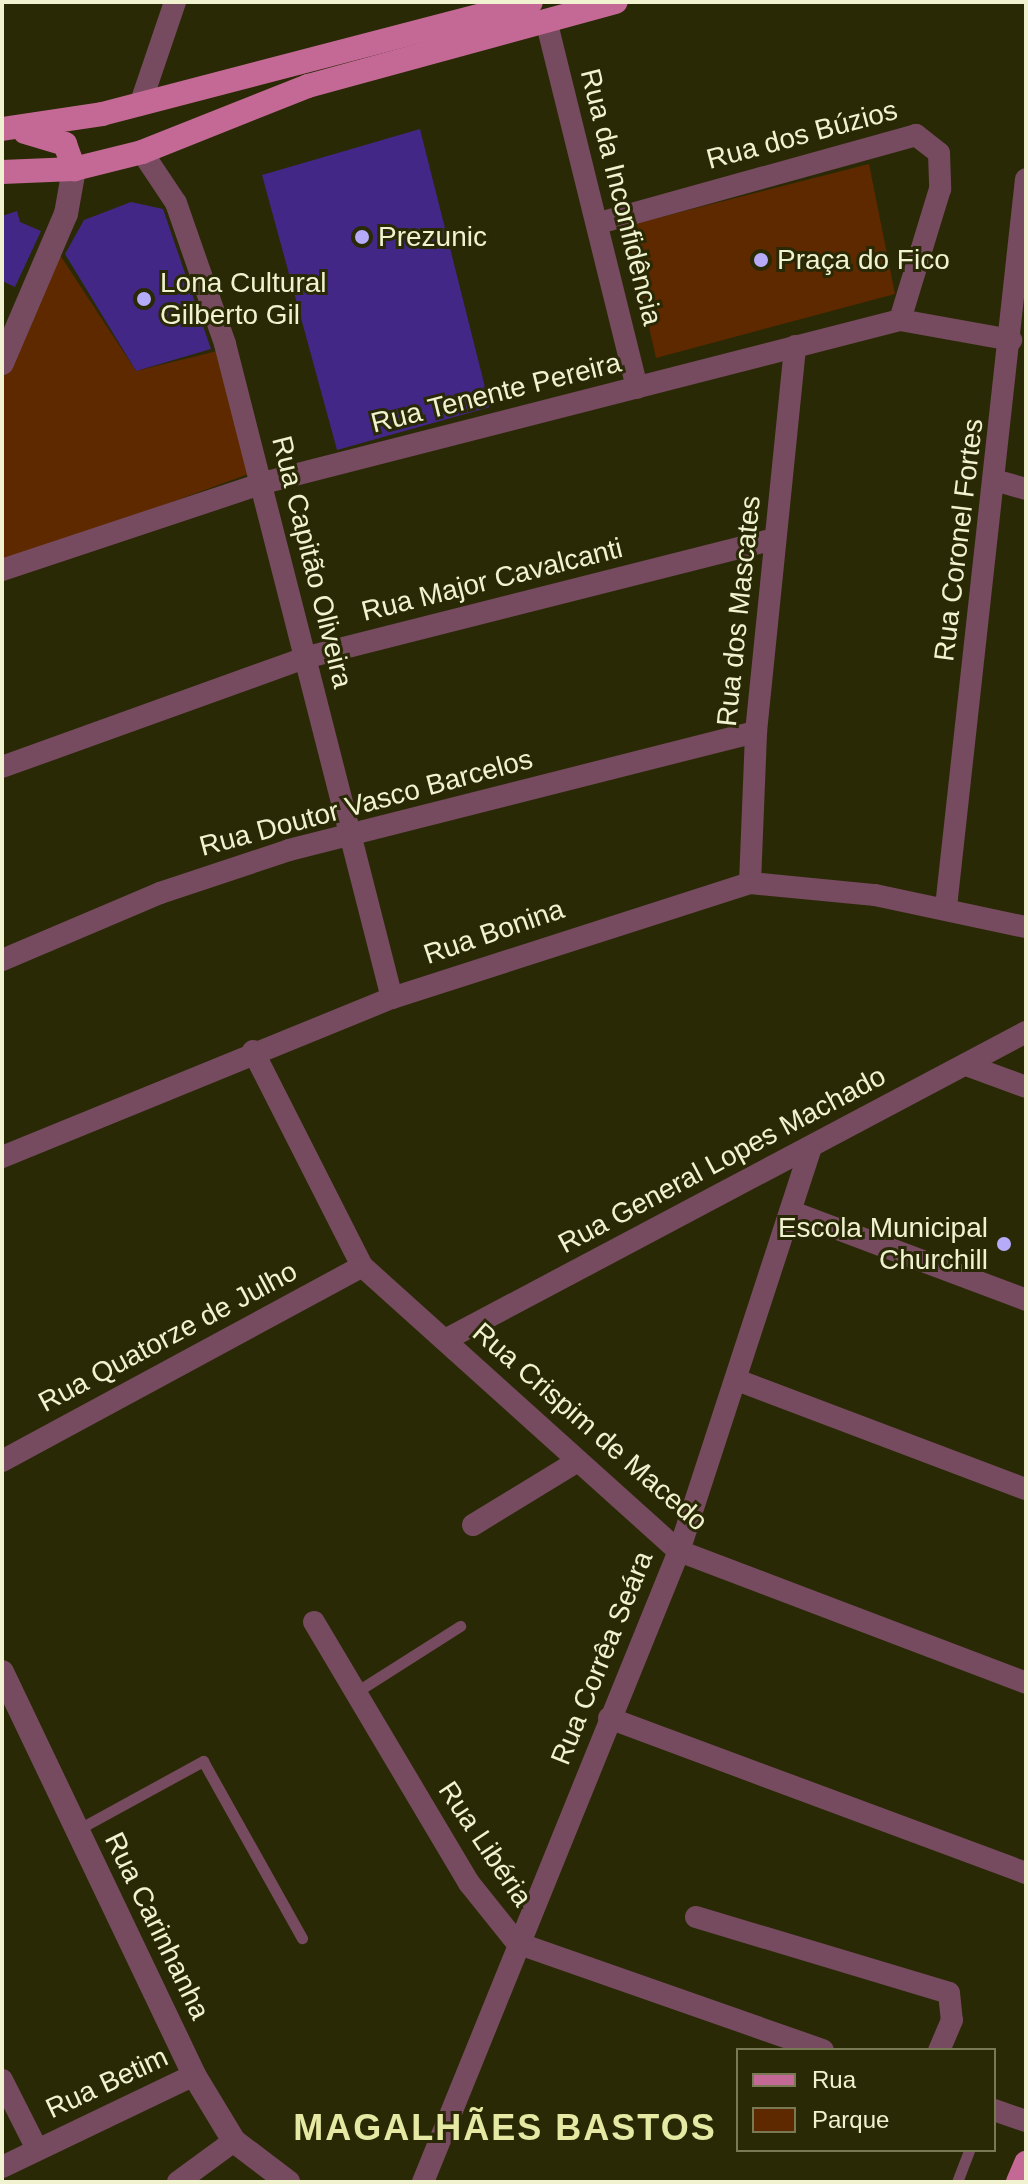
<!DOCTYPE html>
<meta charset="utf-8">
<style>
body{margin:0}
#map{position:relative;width:1028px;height:2184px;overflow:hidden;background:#292905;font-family:Helvetica,sans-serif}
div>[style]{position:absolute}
.green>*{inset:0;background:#5f2900}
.building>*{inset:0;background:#432787}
.service>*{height:11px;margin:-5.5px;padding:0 5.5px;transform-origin:5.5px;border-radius:5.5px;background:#764a5f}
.minor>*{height:22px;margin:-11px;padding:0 11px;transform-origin:11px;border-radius:11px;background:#764a5f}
.tertiary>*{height:24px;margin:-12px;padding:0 12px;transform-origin:12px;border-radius:12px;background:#764a5f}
.primary>*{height:24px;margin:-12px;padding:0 12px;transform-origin:12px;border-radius:12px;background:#c46996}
.dots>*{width:22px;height:22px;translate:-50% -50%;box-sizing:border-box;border:4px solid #292905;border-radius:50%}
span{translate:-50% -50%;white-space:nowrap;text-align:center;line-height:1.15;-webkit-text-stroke:6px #292905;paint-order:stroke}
.street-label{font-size:28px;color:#f0f2d0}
.poi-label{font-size:28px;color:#f0f2d0}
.left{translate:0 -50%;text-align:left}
.right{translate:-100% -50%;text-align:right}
.district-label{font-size:36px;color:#e6e9a3;font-weight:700;letter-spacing:2px}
.frame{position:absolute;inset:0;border:4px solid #f0f2d0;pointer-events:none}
.legend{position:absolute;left:736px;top:2048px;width:260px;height:104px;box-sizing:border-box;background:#292905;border:2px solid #797956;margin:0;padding:10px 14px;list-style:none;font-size:24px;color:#f0f2d0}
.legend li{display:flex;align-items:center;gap:16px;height:40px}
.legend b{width:40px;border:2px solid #797956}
</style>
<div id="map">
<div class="green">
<i style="clip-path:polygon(869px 164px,895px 294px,656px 358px,626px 226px)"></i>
<i style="clip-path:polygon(58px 252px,136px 371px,217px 351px,254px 472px,2px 564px,2px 381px)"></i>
</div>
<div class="building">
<i style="clip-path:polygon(420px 129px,490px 407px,337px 450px,262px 175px)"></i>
<i style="clip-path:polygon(131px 202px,163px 209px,211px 349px,136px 371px,65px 254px,84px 220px)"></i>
<i style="clip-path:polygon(17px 211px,20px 222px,41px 231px,15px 287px,2px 281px,2px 216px)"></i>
</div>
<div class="service">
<i style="left:353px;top:1694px;width:127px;rotate:-32.4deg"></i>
<i style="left:77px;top:1830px;width:144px;rotate:-28.7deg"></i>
<i style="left:203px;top:1761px;width:203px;rotate:60.8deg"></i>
<i style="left:957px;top:2182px;width:34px;rotate:-69deg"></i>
</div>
<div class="minor">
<i style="left:546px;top:20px;width:379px;rotate:76.1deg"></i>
<i style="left:140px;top:105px;width:109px;rotate:-71.2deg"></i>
<i style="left:142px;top:152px;width:61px;rotate:56.3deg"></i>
<i style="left:176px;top:203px;width:149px;rotate:70.8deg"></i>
<i style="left:225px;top:344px;width:675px;rotate:75.68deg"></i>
<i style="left:599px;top:223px;width:329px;rotate:-15.5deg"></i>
<i style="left:916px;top:135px;width:29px;rotate:38deg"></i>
<i style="left:939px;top:153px;width:36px;rotate:88deg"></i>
<i style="left:940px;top:189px;width:137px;rotate:107deg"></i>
<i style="left:998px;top:481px;width:29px;rotate:16deg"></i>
<i style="left:2px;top:570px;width:275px;rotate:-18.4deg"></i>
<i style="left:263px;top:483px;width:658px;rotate:-14.35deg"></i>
<i style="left:900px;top:320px;width:113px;rotate:10.2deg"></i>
<i style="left:2px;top:767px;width:321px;rotate:-19.8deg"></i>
<i style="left:304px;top:658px;width:485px;rotate:-14.2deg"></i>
<i style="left:750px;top:883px;width:151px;rotate:-87.7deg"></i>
<i style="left:756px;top:732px;width:388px;rotate:-84.2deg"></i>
<i style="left:946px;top:907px;width:732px;rotate:-83.73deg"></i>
<i style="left:2px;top:960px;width:172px;rotate:-23deg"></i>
<i style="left:160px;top:893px;width:136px;rotate:-18.4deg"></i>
<i style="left:289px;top:850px;width:482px;rotate:-14.2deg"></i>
<i style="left:253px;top:1051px;width:241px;rotate:63.1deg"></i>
<i style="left:362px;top:1266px;width:426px;rotate:42deg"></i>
<i style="left:679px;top:1551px;width:371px;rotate:20.8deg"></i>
<i style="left:966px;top:1065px;width:64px;rotate:20.1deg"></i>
<i style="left:2px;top:1157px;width:421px;rotate:-22.2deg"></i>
<i style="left:392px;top:998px;width:376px;rotate:-17.8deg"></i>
<i style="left:750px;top:883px;width:126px;rotate:5.5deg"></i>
<i style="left:875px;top:895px;width:154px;rotate:12deg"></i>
<i style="left:795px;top:1213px;width:247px;rotate:20.6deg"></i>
<i style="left:445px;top:1340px;width:658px;rotate:-27.93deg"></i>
<i style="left:737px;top:1380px;width:309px;rotate:20.7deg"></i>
<i style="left:2px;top:1461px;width:409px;rotate:-28.4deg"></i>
<i style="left:473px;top:1525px;width:123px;rotate:-31.4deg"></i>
<i style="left:314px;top:1622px;width:304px;rotate:59.3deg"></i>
<i style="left:469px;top:1883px;width:77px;rotate:51.3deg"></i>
<i style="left:517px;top:1943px;width:324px;rotate:19.3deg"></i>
<i style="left:609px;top:1718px;width:445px;rotate:20.4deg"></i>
<i style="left:696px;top:1917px;width:264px;rotate:16.7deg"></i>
<i style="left:949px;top:1993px;width:27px;rotate:84deg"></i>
<i style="left:952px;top:2020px;width:33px;rotate:113deg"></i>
<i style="left:2px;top:2080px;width:77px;rotate:63.1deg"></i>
<i style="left:994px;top:2110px;width:34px;rotate:19deg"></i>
<i style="left:2px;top:2167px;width:213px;rotate:-25.6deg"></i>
<i style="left:178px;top:2182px;width:69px;rotate:-36.2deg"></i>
<i style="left:423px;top:2182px;width:681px;rotate:-67.92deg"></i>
<i style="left:679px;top:1551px;width:424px;rotate:-71.9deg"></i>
</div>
<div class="tertiary">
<i style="left:2px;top:363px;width:162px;rotate:-66.8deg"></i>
<i style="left:66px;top:214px;width:46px;rotate:-79.9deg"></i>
<i style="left:2px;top:1672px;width:446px;rotate:64.5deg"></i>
<i style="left:194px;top:2075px;width:77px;rotate:58.8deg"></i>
<i style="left:234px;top:2141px;width:68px;rotate:37.2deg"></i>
</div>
<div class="primary">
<i style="left:2px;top:129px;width:101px;rotate:-8.5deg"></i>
<i style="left:102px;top:114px;width:443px;rotate:-14.6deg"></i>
<i style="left:25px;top:132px;width:42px;rotate:16.7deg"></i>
<i style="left:65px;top:144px;width:27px;rotate:70deg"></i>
<i style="left:2px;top:172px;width:72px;rotate:-2.4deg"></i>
<i style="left:74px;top:169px;width:70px;rotate:-14deg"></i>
<i style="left:142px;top:152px;width:179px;rotate:-21.7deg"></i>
<i style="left:308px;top:86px;width:319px;rotate:-15.3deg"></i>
<i style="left:1018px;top:2182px;width:21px;rotate:-67deg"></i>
</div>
<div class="dots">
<i style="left:362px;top:237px;background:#b6abf8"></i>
<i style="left:761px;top:260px;background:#b6abf8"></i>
<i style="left:144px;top:299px;background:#b6abf8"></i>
<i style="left:1004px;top:1244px;background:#b6abf8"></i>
</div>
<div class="street-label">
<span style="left:802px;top:135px;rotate:-15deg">Rua dos Búzios</span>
<span style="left:621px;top:197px;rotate:76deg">Rua da Inconfidência</span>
<span style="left:496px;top:393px;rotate:-14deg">Rua Tenente Pereira</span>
<span style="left:959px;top:540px;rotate:-83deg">Rua Coronel Fortes</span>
<span style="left:312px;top:562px;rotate:76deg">Rua Capitão Oliveira</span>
<span style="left:492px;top:580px;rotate:-14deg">Rua Major Cavalcanti</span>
<span style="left:739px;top:611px;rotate:-84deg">Rua dos Mascates</span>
<span style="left:366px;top:803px;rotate:-15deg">Rua Doutor Vasco Barcelos</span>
<span style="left:494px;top:932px;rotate:-19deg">Rua Bonina</span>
<span style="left:722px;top:1160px;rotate:-28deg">Rua General Lopes Machado</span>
<span style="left:168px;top:1337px;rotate:-28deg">Rua Quatorze de Julho</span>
<span style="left:590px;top:1427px;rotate:41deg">Rua Crispim de Macedo</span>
<span style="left:602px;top:1658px;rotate:-68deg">Rua Corrêa Seára</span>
<span style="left:485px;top:1844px;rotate:56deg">Rua Libéria</span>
<span style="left:157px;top:1926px;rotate:64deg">Rua Carinhanha</span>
<span style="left:107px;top:2083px;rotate:-25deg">Rua Betim</span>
</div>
<div class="poi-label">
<span class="left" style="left:378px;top:237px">Prezunic</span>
<span class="left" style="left:777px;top:260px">Praça do Fico</span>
<span class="left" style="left:160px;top:299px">Lona Cultural<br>Gilberto Gil</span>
<span class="right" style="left:988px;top:1244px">Escola Municipal<br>Churchill</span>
</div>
<div class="district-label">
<span style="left:505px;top:2128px">MAGALHÃES BASTOS</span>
</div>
<div class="frame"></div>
<ul class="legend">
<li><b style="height:10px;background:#c46996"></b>Rua</li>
<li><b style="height:22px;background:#5f2900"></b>Parque</li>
</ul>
</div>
